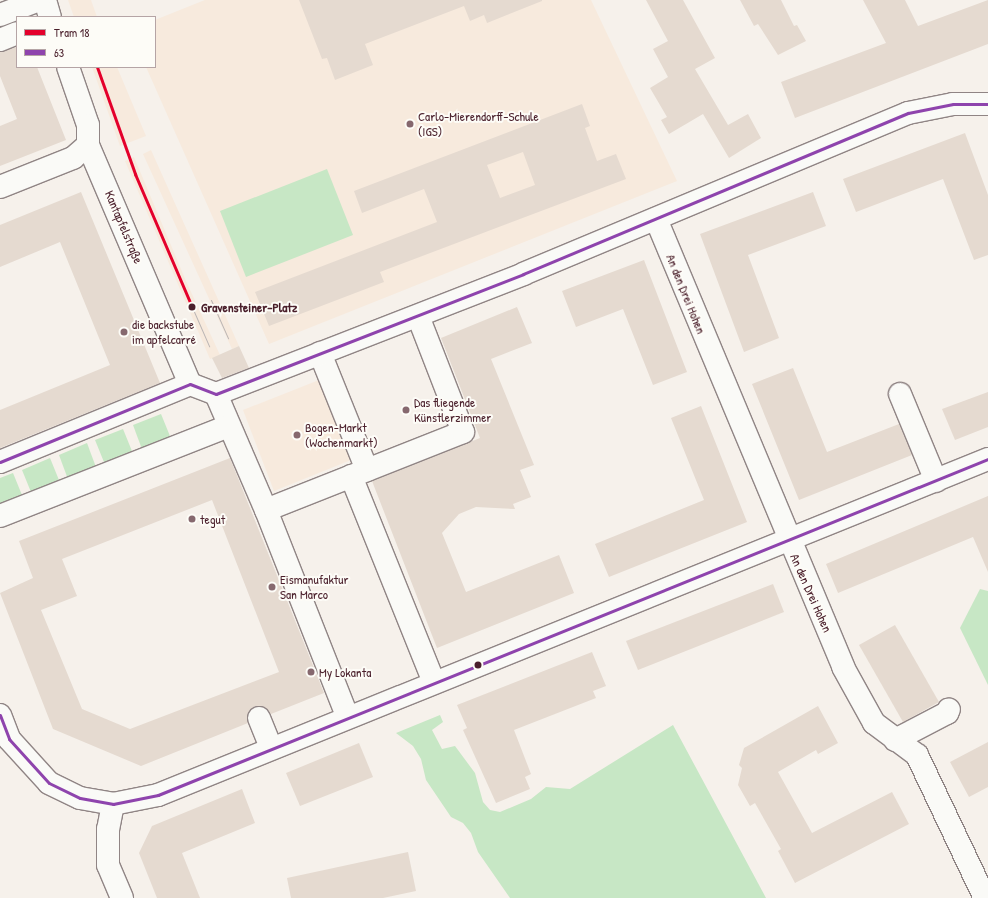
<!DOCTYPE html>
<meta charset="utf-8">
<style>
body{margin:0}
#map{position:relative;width:988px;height:898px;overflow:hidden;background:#f6f1eb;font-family:"Patrick Hand",sans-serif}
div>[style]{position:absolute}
.built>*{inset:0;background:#f7eadd}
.green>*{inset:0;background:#c7e7c5}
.building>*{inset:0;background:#e5dad0}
.roads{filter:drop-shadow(1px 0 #908585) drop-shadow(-1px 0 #908585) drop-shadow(0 1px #908585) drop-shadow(0 -1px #908585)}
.minor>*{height:22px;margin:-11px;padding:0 11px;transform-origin:11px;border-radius:11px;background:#fafaf7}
.tram>*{height:1px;margin:-0.5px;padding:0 0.5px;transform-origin:0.5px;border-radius:0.5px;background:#bab5b4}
.bus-1>*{height:3px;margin:-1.5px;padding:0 1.5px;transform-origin:1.5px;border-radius:1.5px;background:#8e44ad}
.tram-1>*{height:3px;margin:-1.5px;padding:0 1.5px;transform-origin:1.5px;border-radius:1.5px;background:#e4002b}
.dots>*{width:11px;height:11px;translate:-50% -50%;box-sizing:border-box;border:2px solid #fdfcf7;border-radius:50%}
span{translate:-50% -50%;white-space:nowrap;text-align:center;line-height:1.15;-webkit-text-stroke:4px #fdfcf7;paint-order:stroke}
.poi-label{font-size:13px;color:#4a1f2b}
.left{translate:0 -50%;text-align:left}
.street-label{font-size:13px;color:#4a1f2b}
.stop-label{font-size:13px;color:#4a1f2b;font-weight:700}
.legend{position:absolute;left:16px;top:16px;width:140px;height:52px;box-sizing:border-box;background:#fdfcf7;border:1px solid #b5a4a5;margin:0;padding:5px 7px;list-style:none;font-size:12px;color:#4a1f2b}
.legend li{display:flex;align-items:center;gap:8px;height:20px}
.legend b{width:20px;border:1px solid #b5a4a5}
</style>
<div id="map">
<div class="built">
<i style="clip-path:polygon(68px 0,91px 0,97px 17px,74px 17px)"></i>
<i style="clip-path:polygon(205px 0,591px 0,677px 181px,269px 344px,146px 67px,155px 67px,155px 20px)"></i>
<i style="clip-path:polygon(92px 67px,117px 67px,146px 136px,120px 146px)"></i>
<i style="clip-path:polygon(151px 150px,239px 346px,232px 349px,143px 154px)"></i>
<i style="clip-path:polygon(134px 157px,186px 281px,220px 355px,210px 359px,125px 161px)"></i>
<i style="clip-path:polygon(319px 380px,351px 460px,274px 491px,243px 410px)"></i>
</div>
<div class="green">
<i style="clip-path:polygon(327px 169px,353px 235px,246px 277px,220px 211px)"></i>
<i style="clip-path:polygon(161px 414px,172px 441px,143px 452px,133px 425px)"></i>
<i style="clip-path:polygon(123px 429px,134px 456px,106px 467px,95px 440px)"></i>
<i style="clip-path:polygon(87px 443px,97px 470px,69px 482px,59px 455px)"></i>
<i style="clip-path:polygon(50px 458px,61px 485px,33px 497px,22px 470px)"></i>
<i style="clip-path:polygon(13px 473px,24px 500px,0 510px,0 478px)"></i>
<i style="clip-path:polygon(980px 589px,988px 591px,988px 685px,960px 628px)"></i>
<i style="clip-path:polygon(440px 715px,443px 722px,432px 730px,442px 749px,455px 746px,475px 773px,483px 802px,490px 810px,500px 812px,531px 799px,546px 787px,570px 789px,673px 725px,766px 898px,510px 898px,478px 852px,471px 833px,463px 823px,451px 817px,426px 780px,421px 759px,413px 746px,396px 733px)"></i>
</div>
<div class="building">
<i style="clip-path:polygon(299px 0,542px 0,542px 1px,487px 23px,484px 15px,470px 21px,464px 6px,365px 44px,373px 65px,335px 80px,327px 58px,322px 59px)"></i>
<i style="clip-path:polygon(646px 0,683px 0,715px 58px,695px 69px,728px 125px,748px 114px,761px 138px,729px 158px,703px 114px,669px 134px,661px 120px,667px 117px,650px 88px,668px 77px,653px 49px,668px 41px)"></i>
<i style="clip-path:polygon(740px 0,781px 0,794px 26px,797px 25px,806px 41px,778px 55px,758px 24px,754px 26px)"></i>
<i style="clip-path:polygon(863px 0,905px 0,918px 26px,988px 0,988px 44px,795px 118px,781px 82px,886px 43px)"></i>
<i style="clip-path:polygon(17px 47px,17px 67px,37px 67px,66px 140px,0 166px,0 126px,17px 119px,0 76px,0 52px)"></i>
<i style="clip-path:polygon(evenodd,582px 104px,590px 126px,585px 128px,597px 161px,616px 154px,626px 179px,380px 272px,384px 282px,269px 326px,255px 292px,437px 222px,424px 189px,362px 213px,354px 191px,582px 104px,523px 152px,535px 185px,500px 198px,487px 165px,523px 152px)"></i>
<i style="clip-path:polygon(965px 133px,988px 195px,988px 255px,974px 260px,943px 179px,856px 212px,843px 179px)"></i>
<i style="clip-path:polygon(81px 192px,160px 383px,0 448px,0 410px,110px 365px,60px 242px,0 267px,0 225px)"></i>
<i style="clip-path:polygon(813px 192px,826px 226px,748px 255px,779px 338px,744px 352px,700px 234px)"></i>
<i style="clip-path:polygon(644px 260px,687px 372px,653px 385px,623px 309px,576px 327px,562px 291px)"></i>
<i style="clip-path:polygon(517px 307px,532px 343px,491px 359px,534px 465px,520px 470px,531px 497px,513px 504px,515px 509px,476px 507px,459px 514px,442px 533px,466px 592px,559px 555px,574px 593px,437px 648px,372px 481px,480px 438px,441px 338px)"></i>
<i style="clip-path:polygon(239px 346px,249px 368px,222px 378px,212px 358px)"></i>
<i style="clip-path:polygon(793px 368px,827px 452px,899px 424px,912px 455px,799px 500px,752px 384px)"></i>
<i style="clip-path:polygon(988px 392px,988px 427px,955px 440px,942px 409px)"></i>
<i style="clip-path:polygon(701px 406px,747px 522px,609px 577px,595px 544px,704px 500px,671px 418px)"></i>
<i style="clip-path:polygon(evenodd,230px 458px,324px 693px,271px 714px,266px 708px,255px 706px,249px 711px,248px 723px,141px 766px,53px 729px,0 593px,33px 578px,19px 541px,230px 458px,212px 500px,279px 672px,130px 729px,82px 709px,41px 610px,77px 596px,62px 559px,212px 500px)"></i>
<i style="clip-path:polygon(988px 496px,988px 572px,973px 537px,838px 593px,826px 564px)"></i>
<i style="clip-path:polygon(773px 584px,784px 612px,638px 670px,626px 641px)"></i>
<i style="clip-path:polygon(895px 625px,939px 702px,903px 722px,859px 645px)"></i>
<i style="clip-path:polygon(592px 652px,606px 686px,593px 691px,596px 698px,514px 730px,531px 774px,525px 777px,530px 789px,496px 803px,463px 730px,467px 728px,457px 705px)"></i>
<i style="clip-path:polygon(818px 706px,838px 743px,818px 754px,816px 750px,778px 772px,812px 833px,892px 792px,909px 824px,795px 883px,778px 851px,781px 849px,755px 803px,750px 806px,738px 785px,742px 768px,739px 765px,744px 748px)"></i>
<i style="clip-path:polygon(988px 742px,988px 787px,969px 797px,950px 762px)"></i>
<i style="clip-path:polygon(359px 743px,373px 777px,300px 806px,286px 773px)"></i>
<i style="clip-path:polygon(242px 789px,255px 823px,182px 853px,200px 898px,157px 898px,139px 853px,152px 826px)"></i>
<i style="clip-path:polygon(408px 852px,416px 891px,383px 898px,291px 898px,287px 878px)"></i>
</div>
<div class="roads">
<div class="minor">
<i style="left:45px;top:0;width:18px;rotate:74deg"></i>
<i style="left:0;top:15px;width:42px;rotate:-21deg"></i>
<i style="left:0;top:40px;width:18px;rotate:-22deg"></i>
<i style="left:68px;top:67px;width:61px;rotate:71deg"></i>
<i style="left:88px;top:125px;width:20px;rotate:90deg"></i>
<i style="left:88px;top:145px;width:260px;rotate:66.9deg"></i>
<i style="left:0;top:187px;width:79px;rotate:-21.7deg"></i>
<i style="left:73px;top:158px;width:20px;rotate:-41deg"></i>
<i style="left:656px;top:219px;width:485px;rotate:67.3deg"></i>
<i style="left:843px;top:667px;width:64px;rotate:61deg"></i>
<i style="left:874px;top:723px;width:54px;rotate:36.7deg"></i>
<i style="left:917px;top:755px;width:158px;rotate:64.6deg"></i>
<i style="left:320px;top:353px;width:126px;rotate:68.1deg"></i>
<i style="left:190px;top:384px;width:28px;rotate:21deg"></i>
<i style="left:216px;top:394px;width:330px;rotate:-21.3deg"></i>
<i style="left:523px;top:274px;width:417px;rotate:-22.7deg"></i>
<i style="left:908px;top:113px;width:46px;rotate:-11.3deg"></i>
<i style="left:953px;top:104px;width:35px"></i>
<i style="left:216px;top:394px;width:126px;rotate:66.7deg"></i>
<i style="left:266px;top:510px;width:221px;rotate:68.5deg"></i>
<i style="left:900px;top:394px;width:94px;rotate:67.5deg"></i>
<i style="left:0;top:462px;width:205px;rotate:-22.3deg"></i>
<i style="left:351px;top:476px;width:222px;rotate:68.1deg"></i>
<i style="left:266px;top:510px;width:212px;rotate:-21.6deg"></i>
<i style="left:463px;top:432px;width:124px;rotate:-111.2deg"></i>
<i style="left:0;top:516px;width:245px;rotate:-21.5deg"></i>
<i style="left:0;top:715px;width:26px;rotate:69deg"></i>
<i style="left:9px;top:739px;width:59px;rotate:47.7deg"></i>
<i style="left:49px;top:783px;width:34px;rotate:26deg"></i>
<i style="left:80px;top:798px;width:34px;rotate:10deg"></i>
<i style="left:113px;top:804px;width:46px;rotate:-11.3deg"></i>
<i style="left:158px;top:795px;width:895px;rotate:-22.04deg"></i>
<i style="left:259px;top:718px;width:31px;rotate:68deg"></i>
<i style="left:895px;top:740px;width:59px;rotate:-27.4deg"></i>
<i style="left:947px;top:713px;width:4px;rotate:-63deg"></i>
<i style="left:113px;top:804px;width:25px;rotate:101deg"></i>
<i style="left:108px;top:829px;width:36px;rotate:90deg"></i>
<i style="left:108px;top:865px;width:36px;rotate:67deg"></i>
</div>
</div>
<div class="tram">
<i style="left:211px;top:300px;width:42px;rotate:65.9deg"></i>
<i style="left:192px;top:307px;width:43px;rotate:66.4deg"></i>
</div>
<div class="bus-1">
<i style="left:0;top:462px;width:205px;rotate:-22.3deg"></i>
<i style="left:190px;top:384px;width:28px;rotate:21deg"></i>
<i style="left:216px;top:394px;width:330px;rotate:-21.3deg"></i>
<i style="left:523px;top:274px;width:417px;rotate:-22.7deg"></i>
<i style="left:908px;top:113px;width:46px;rotate:-11.3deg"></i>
<i style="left:953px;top:104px;width:35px"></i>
<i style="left:0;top:715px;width:26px;rotate:69deg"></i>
<i style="left:9px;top:739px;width:59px;rotate:47.7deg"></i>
<i style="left:49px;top:783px;width:34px;rotate:26deg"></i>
<i style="left:80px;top:798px;width:34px;rotate:10deg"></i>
<i style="left:113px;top:804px;width:46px;rotate:-11.3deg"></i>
<i style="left:158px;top:795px;width:895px;rotate:-22.04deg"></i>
</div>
<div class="tram-1">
<i style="left:97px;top:67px;width:114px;rotate:70.4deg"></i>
<i style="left:135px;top:174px;width:145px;rotate:66.8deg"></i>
</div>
<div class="dots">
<i style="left:410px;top:124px;background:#86686e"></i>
<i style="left:192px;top:307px;background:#4a1f2b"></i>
<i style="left:124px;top:332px;background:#86686e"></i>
<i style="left:406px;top:410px;background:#86686e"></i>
<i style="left:297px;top:435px;background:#86686e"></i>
<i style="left:192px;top:519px;background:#86686e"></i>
<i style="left:272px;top:587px;background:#86686e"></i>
<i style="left:478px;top:665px;background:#4a1f2b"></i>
<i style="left:311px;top:672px;background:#86686e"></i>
</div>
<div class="poi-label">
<span class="left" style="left:418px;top:124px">Carlo-Mierendorff-Schule<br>(IGS)</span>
<span class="left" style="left:132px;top:332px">die backstube<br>im apfelcarré</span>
<span class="left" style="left:414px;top:410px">Das fliegende<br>Künstlerzimmer</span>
<span class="left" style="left:305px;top:435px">Bogen-Markt<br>(Wochenmarkt)</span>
<span class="left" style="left:200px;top:519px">tegut</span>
<span class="left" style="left:280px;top:587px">Eismanufaktur<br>San Marco</span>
<span class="left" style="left:319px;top:672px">My Lokanta</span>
</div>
<div class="street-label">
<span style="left:124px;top:227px;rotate:67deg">Kantapfelstraße</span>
<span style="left:686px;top:294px;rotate:68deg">An den Drei Hohen</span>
<span style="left:811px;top:593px;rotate:66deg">An den Drei Hohen</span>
</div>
<div class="stop-label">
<span class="left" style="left:201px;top:307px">Gravensteiner-Platz</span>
</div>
<ul class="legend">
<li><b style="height:5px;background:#e4002b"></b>Tram 18</li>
<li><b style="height:5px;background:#8e44ad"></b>63</li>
</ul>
</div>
